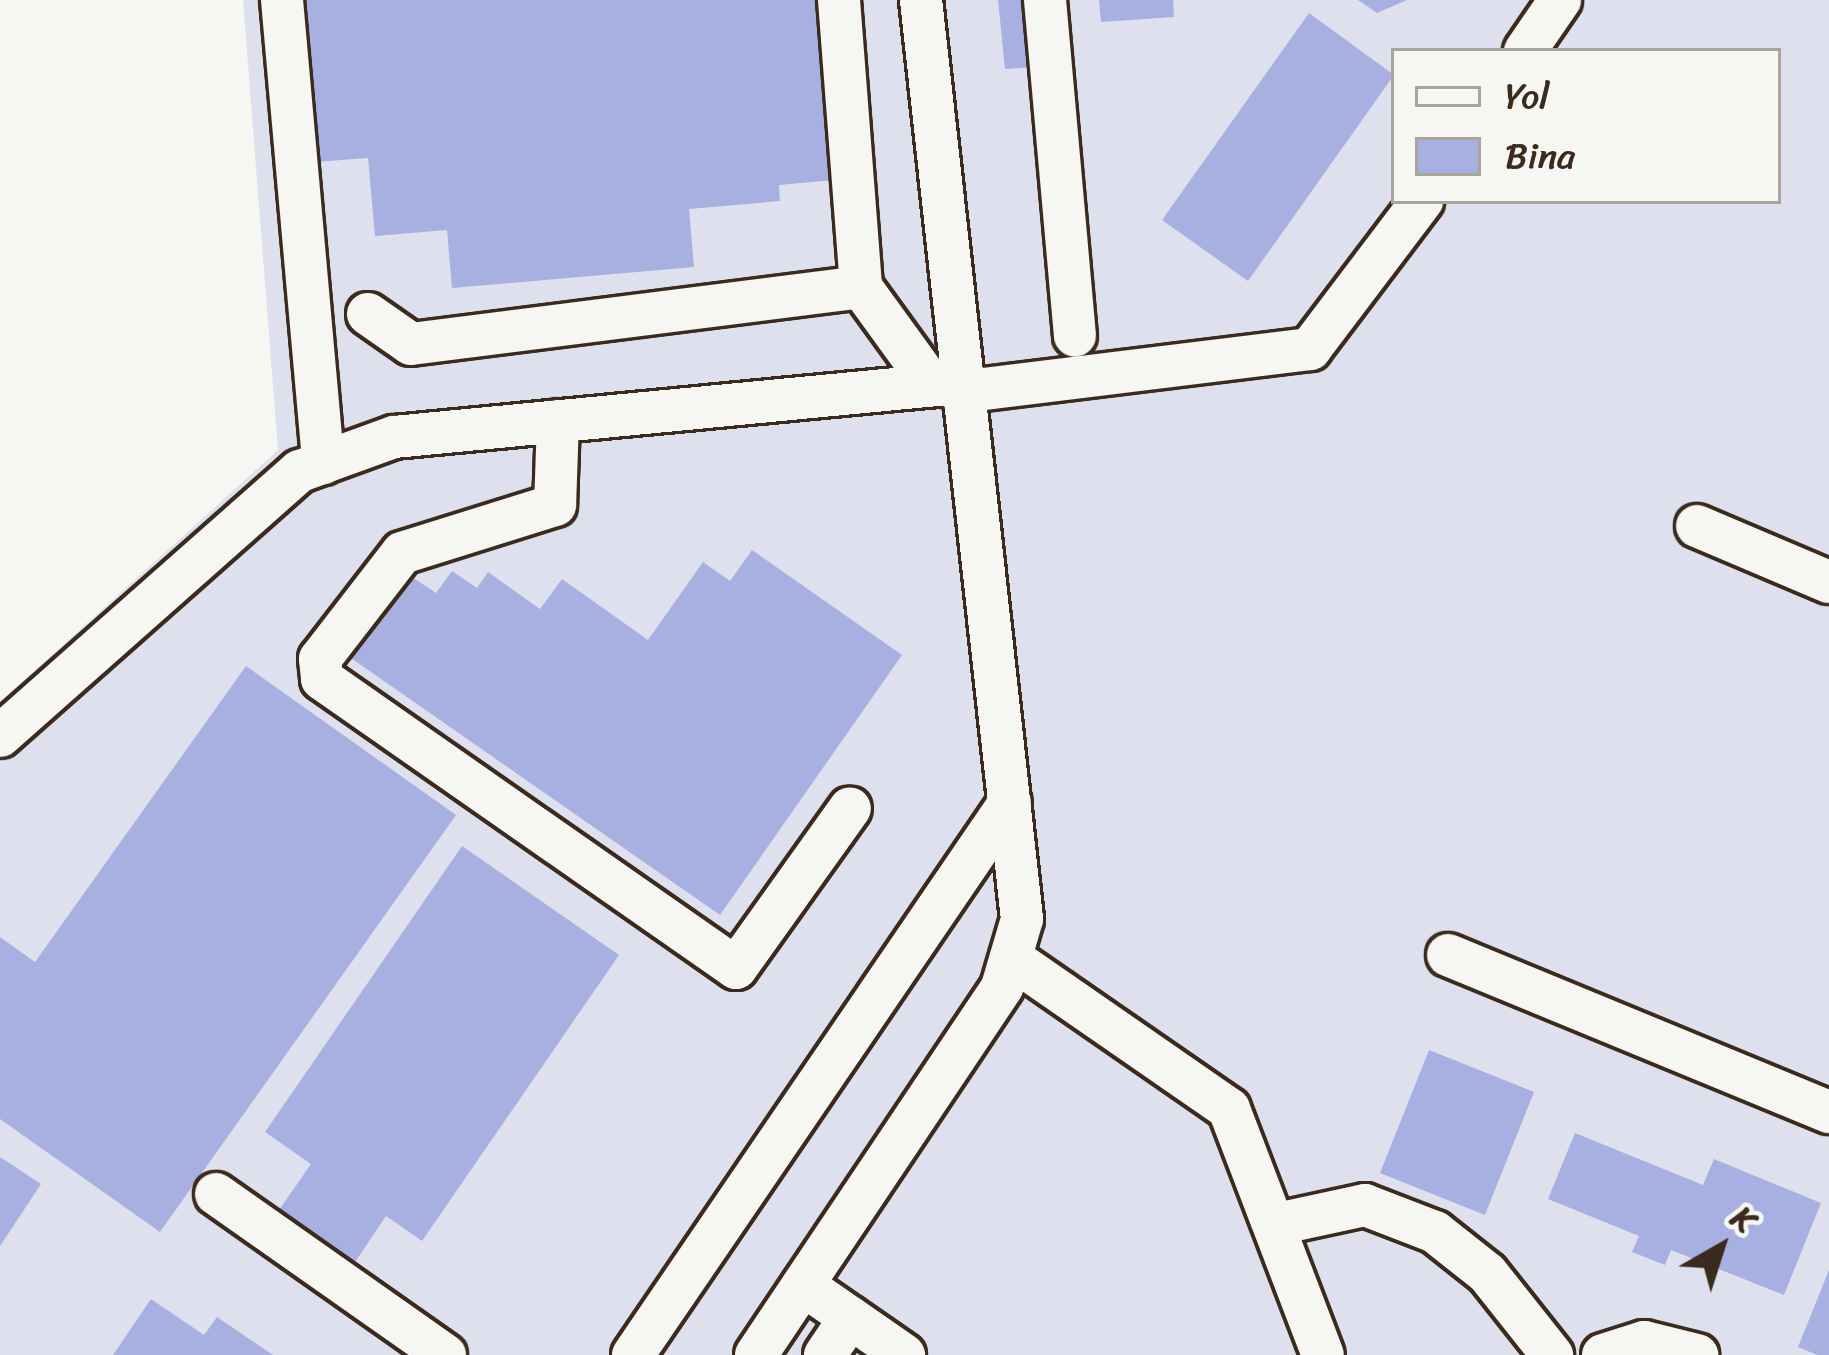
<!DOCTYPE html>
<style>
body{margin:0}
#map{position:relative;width:1829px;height:1355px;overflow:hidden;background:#f6f6f2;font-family:Sriracha,sans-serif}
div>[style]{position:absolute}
.built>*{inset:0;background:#dee1ed}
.building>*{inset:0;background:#a7b0e0}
.roads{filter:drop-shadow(3px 0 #3b2a1e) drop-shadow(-3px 0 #3b2a1e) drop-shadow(0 3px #3b2a1e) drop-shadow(0 -3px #3b2a1e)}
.minor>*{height:42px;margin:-21px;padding:0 21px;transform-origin:21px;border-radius:21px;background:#f6f6f2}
span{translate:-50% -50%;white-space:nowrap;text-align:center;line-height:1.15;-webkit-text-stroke:9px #f6f6f2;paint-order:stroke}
.legend{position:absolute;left:1391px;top:48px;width:390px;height:156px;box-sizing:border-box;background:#f6f6f2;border:3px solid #aba49d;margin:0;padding:15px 21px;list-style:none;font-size:36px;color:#3b2a1e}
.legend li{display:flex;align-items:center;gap:24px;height:60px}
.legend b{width:60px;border:3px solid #aba49d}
.north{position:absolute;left:1661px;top:1187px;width:120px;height:120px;-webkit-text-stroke:9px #f6f6f2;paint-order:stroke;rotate:39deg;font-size:33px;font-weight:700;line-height:48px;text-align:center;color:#3b2a1e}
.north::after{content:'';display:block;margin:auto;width:42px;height:54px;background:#3b2a1e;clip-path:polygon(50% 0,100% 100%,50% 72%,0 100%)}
</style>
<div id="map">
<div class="built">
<i style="clip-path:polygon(evenodd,243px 0,1829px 0,1829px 1355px,0 1355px,0 702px,278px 450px,243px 0,1394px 51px,1778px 51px,1778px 201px,1394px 201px,1394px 51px)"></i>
</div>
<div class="building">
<i style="clip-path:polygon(300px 0,818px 0,834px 180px,779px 185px,780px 201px,689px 209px,694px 267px,452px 288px,447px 230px,375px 236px,368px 158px,315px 162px)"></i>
<i style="clip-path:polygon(998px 0,1028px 0,1034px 67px,1005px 69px)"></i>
<i style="clip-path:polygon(1099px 0,1173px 0,1174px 17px,1101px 22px)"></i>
<i style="clip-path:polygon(1358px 0,1407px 0,1377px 13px)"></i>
<i style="clip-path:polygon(1309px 13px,1394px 75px,1248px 281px,1162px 220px)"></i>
<i style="clip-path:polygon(752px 550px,902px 655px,720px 915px,348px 656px,406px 573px,436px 593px,452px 571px,477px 588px,488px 572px,540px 609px,562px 579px,648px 640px,703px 562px,730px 581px)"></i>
<i style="clip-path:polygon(246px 666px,456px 815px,160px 1232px,0 1119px,0 937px,35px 962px)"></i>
<i style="clip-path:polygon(462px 846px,619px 955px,422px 1241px,386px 1216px,355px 1262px,279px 1210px,311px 1164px,265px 1132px)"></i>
<i style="clip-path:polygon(1429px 1050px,1534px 1092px,1485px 1215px,1380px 1173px)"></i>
<i style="clip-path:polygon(1575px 1133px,1703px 1185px,1714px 1159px,1821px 1203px,1784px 1295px,1671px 1250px,1665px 1265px,1632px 1252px,1639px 1236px,1548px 1199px)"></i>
<i style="clip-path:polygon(0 1157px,41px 1184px,0 1246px)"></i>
<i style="clip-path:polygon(1829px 1270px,1829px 1355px,1817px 1355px,1798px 1347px)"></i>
<i style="clip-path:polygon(151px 1299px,204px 1335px,217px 1317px,273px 1355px,113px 1355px)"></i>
</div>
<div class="roads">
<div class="minor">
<i style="left:282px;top:0;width:465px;rotate:84.9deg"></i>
<i style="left:839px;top:0;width:288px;rotate:85.6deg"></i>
<i style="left:861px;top:287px;width:121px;rotate:54.1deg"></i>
<i style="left:1045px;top:0;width:337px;rotate:84.9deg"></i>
<i style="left:1525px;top:51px;width:62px;rotate:-55.5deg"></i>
<i style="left:368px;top:314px;width:52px;rotate:34.9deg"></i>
<i style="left:411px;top:344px;width:454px;rotate:-7.2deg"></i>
<i style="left:959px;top:392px;width:354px;rotate:-7deg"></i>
<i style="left:1310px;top:349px;width:186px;rotate:-52.9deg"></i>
<i style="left:558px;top:421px;width:84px;rotate:92deg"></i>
<i style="left:555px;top:505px;width:160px;rotate:162.6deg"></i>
<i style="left:402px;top:553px;width:134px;rotate:127.7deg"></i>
<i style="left:320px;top:659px;width:20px;rotate:84deg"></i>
<i style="left:322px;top:679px;width:505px;rotate:34.92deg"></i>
<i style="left:736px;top:968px;width:196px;rotate:-54.5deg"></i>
<i style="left:1697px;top:526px;width:143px;rotate:23deg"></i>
<i style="left:0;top:736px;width:400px;rotate:-41.5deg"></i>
<i style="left:300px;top:471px;width:100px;rotate:-19.9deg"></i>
<i style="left:394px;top:437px;width:567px;rotate:-5.47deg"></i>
<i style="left:1448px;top:955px;width:412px;rotate:22.4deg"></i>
<i style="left:1011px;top:958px;width:265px;rotate:34.7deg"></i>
<i style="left:1229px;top:1109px;width:263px;rotate:69.1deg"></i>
<i style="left:216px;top:1194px;width:280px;rotate:35.1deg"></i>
<i style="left:1277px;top:1224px;width:90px;rotate:-12.2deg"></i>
<i style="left:1365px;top:1205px;width:75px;rotate:21.1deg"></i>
<i style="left:1435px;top:1232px;width:66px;rotate:38.3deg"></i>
<i style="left:1487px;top:1273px;width:105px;rotate:51.6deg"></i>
<i style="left:803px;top:1285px;width:123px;rotate:34.7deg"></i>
<i style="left:633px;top:1355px;width:669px;rotate:-55.72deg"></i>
<i style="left:756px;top:1355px;width:443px;rotate:-56.2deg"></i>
<i style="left:1002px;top:987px;width:71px;rotate:-73.6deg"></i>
<i style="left:1022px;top:919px;width:925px;rotate:-96.27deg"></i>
<i style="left:825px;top:1355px;width:45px;rotate:-56deg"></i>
<i style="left:1603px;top:1355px;width:43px;rotate:-17.6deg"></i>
<i style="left:1644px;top:1342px;width:55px;rotate:13.8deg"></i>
</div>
</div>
<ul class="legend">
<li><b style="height:15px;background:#f6f6f2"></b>Yol</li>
<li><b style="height:33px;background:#a7b0e0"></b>Bina</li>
</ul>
<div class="north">K</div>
</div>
